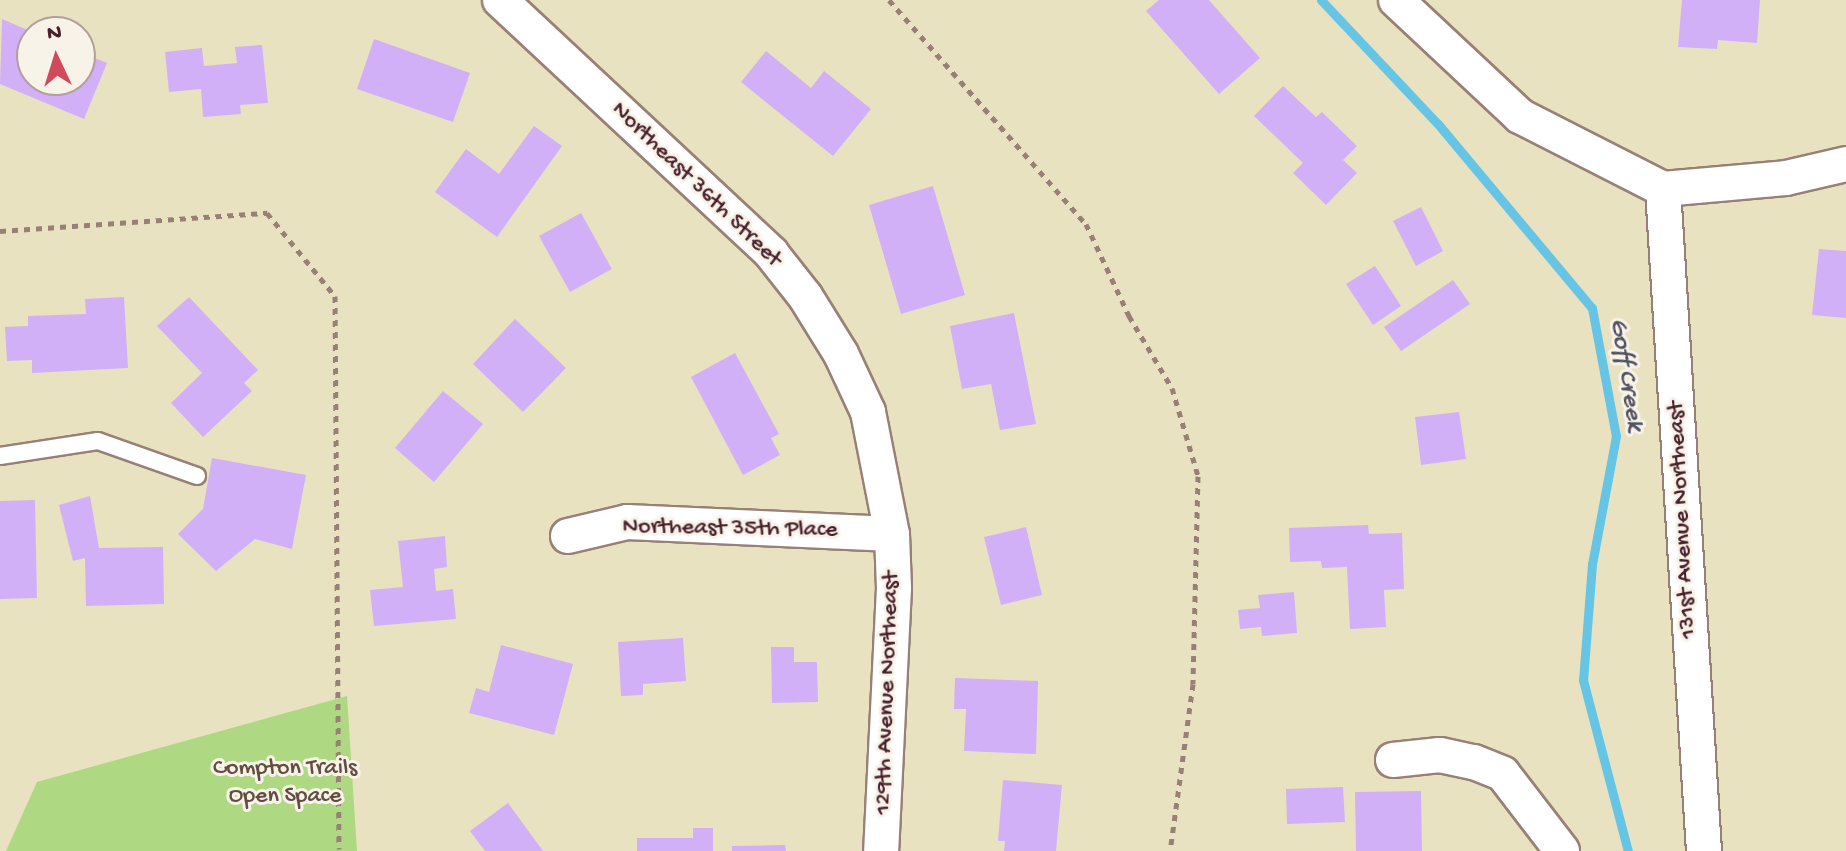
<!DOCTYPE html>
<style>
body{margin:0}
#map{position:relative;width:1846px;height:851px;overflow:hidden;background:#e8e2c1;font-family:"Gochi Hand",sans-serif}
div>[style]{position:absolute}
.green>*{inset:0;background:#afd882}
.stream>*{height:9px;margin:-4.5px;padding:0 4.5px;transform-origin:4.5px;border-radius:4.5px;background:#66c5e4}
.building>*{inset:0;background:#d1b0f7}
.path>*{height:5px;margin-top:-2.5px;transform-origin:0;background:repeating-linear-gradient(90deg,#998076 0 6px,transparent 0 12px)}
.roads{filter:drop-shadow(2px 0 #998076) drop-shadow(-2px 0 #998076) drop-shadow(0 2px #998076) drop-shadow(0 -2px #998076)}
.service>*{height:16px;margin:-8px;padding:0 8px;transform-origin:8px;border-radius:8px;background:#fff}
.minor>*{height:34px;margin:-17px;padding:0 17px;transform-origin:17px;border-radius:17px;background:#fff}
span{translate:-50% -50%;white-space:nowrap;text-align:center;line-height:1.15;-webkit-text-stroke:6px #f7f3e8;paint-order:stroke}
.street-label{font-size:24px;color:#4a1f2b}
.park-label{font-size:24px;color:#634d41}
.water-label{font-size:26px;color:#525162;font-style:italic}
.north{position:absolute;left:16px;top:16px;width:80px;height:80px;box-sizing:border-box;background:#f7f3e8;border:2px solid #b29e9c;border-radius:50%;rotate:356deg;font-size:22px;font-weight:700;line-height:32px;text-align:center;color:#4a1f2b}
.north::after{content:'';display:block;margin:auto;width:28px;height:36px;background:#d1495b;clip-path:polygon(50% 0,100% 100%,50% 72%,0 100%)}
</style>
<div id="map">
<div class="green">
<i style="clip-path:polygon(347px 696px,357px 851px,6px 851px,37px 782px)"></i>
</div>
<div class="stream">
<i style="left:1321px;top:0;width:170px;rotate:46.7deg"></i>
<i style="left:1438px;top:124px;width:240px;rotate:50.1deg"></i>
<i style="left:1592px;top:308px;width:130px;rotate:79.4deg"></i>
<i style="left:1616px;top:436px;width:130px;rotate:100.6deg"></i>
<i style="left:1592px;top:564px;width:116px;rotate:94.4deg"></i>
<i style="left:1583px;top:680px;width:177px;rotate:75.3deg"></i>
</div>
<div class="building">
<i style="clip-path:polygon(1159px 0,1209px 0,1260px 58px,1219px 94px,1146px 11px)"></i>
<i style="clip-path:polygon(1682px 0,1760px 0,1757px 43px,1718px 40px,1717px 49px,1678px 47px)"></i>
<i style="clip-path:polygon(2px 19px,32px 32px,32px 80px,80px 80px,80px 52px,107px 63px,84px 119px,0 84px)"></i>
<i style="clip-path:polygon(374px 39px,470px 73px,453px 122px,357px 89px)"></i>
<i style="clip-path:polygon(262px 45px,268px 103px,240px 105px,241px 114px,203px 117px,201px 89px,169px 92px,165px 52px,202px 48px,204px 66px,237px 63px,235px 47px)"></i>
<i style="clip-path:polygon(766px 51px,811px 88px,824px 71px,871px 109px,833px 156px,741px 82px)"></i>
<i style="clip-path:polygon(1283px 86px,1316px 117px,1322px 112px,1357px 146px,1343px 160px,1357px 173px,1326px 205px,1293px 173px,1303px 163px,1254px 116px)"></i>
<i style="clip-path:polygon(534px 126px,562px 146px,497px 237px,435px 192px,466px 149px,499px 174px)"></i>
<i style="clip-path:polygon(933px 186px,965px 295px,901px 314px,869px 205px)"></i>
<i style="clip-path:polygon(1421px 207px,1443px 251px,1416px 266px,1393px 221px)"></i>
<i style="clip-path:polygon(581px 213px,612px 269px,570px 292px,539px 236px)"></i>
<i style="clip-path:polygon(1819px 249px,1846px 251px,1846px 318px,1812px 315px)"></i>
<i style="clip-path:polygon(1375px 266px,1401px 306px,1373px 325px,1346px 284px)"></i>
<i style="clip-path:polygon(1453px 280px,1470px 304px,1401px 351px,1384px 327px)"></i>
<i style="clip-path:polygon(124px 297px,128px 368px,32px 373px,32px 360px,7px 361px,5px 327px,28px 326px,28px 316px,86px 314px,85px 299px)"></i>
<i style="clip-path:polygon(189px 297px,258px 370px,244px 383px,252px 391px,203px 437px,171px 403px,202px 373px,157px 326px)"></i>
<i style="clip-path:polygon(1014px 313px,1036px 424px,1000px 430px,991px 384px,962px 389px,950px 326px)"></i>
<i style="clip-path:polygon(515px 319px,566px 368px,523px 412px,473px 364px)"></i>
<i style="clip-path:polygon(735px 353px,779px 434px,771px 438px,780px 455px,743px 475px,691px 377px)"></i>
<i style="clip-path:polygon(443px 391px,483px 424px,434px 482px,395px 448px)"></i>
<i style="clip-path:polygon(1459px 412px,1466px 459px,1421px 465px,1415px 417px)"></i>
<i style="clip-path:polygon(212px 458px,306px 475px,292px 549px,255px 539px,216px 571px,178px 534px,203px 509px)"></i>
<i style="clip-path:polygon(90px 496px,99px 548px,163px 547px,164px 604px,86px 606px,85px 558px,73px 561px,59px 505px)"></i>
<i style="clip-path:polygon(35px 500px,37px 598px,0 599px,0 501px)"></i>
<i style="clip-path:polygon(1368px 525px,1369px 534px,1402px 533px,1404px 589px,1384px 590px,1386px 627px,1350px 629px,1347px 567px,1322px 568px,1321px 561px,1290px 562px,1289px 528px)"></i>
<i style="clip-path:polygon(1026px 527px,1042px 595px,1001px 605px,984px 537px)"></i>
<i style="clip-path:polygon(445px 536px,447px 567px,434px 569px,436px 591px,453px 589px,456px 619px,374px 626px,370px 590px,403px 587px,398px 541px)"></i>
<i style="clip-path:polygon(1294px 592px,1297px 633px,1262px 636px,1261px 627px,1240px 629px,1238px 610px,1260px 608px,1258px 595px)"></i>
<i style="clip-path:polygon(683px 638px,686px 681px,643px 684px,643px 695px,621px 696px,618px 642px)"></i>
<i style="clip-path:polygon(501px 645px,573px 664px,554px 735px,469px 713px,476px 688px,489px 692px)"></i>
<i style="clip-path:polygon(771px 647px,794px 647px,794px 662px,817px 662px,818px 702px,772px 703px)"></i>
<i style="clip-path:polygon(955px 678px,1038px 681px,1036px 754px,964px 751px,966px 709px,954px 709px)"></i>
<i style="clip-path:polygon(1003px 780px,1062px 785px,1056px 851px,1004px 851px,1005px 841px,998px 841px)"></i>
<i style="clip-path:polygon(1343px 787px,1345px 822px,1287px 824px,1286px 789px)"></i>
<i style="clip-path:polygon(1421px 791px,1422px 851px,1356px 851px,1355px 792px)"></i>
<i style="clip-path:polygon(508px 803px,543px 851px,485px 851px,470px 831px)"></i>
<i style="clip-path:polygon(693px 828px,713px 828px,713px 851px,637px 851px,637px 838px,693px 838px)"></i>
<i style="clip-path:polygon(785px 845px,786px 851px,732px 851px,732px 846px)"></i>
</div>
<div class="path">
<i style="left:889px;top:0;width:298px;rotate:48.7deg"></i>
<i style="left:1086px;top:224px;width:102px;rotate:64.9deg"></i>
<i style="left:1129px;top:316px;width:84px;rotate:59.2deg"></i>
<i style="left:1172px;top:388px;width:92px;rotate:73.5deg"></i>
<i style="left:1198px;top:476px;width:208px;rotate:91.4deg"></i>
<i style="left:1193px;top:684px;width:169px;rotate:97.8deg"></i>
<i style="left:0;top:231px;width:268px;rotate:-3.9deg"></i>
<i style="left:267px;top:213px;width:107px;rotate:50.7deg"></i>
<i style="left:335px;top:296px;width:553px;rotate:89.59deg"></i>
</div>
<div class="roads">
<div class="service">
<i style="left:0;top:456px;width:99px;rotate:-8.7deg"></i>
<i style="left:98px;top:441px;width:105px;rotate:19.5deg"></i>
</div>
<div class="minor">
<i style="left:500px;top:0;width:371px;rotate:43deg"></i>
<i style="left:771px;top:253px;width:55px;rotate:51.7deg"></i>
<i style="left:805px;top:296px;width:68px;rotate:58.2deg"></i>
<i style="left:841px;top:354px;width:64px;rotate:65deg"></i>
<i style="left:868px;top:412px;width:124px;rotate:78.9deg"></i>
<i style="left:892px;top:534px;width:54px;rotate:87.9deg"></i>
<i style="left:894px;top:588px;width:263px;rotate:92.8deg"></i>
<i style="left:1396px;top:0;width:170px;rotate:43.1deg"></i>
<i style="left:1520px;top:116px;width:161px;rotate:27deg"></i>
<i style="left:1663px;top:189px;width:663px;rotate:86.46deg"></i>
<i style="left:1663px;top:189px;width:123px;rotate:-5.1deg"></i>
<i style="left:1786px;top:178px;width:62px;rotate:-13.1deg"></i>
<i style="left:568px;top:536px;width:61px;rotate:-13.3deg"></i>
<i style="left:627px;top:522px;width:265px;rotate:2.6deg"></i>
<i style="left:1393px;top:760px;width:47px;rotate:-6.1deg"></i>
<i style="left:1440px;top:755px;width:35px;rotate:12deg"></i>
<i style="left:1474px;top:762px;width:31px;rotate:22deg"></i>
<i style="left:1503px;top:774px;width:97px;rotate:52.5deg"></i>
</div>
</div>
<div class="street-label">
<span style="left:696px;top:185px;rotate:44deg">Northeast 36th Street</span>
<span style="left:1683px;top:520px;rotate:-93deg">131st Avenue Northeast</span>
<span style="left:730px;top:529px;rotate:1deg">Northeast 35th Place</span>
<span style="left:888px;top:693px;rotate:-88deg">129th Avenue Northeast</span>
</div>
<div class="park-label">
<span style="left:285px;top:783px">Compton Trails<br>Open Space</span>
</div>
<div class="water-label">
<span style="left:1625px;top:375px;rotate:81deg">Goff Creek</span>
</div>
<div class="north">N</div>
</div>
